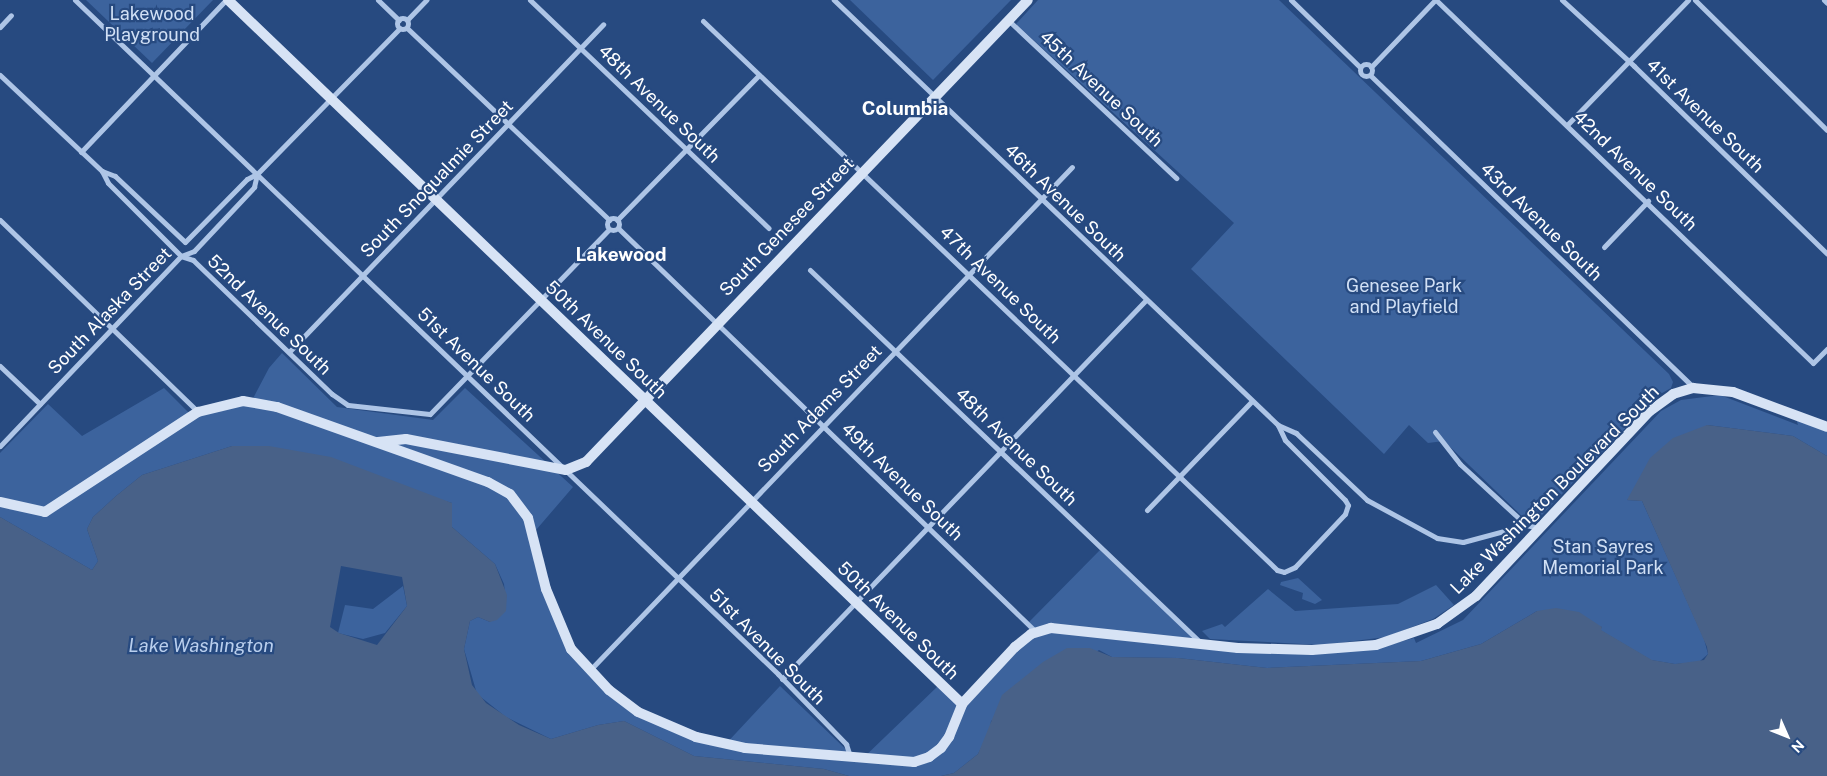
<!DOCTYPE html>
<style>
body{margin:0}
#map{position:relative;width:1827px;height:776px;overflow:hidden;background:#274a80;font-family:"Public Sans",sans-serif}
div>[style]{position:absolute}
.green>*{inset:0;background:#3c639d}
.water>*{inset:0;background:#486188}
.street>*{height:5px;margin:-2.5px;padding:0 2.5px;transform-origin:2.5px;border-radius:2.5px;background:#aec5e6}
.street>.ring{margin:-2.5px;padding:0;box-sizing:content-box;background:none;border:5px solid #aec5e6;border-radius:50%}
.secondary>*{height:10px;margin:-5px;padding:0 5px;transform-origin:5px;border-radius:5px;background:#d7e3f5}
span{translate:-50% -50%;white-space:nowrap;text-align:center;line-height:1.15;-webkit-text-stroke:4.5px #274a80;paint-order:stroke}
.park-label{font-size:18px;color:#d1e0f5}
.street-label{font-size:18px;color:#fff}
.neighbourhood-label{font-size:19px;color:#fff;font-weight:700}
.water-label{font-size:19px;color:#bacfed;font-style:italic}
.north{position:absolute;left:1762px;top:711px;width:50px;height:50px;-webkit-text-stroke:4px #274a80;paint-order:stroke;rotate:134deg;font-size:14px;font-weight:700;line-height:20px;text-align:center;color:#fff}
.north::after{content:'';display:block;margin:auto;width:18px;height:22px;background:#fff;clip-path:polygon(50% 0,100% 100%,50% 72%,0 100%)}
</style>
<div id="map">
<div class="green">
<i style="clip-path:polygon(86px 0,213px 0,152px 63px)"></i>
<i style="clip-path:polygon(850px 0,1011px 0,933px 80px)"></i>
<i style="clip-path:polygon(1038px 0,1279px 0,1669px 374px,1673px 382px,1671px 388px,1655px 397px,1542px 515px,1525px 519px,1444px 441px,1428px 443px,1409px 425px,1384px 454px,1191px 269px,1234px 223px,1016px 24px)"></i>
<i style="clip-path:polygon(282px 353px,337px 407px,433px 420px,465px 388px,573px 487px,530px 537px,573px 657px,607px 693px,722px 748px,780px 686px,859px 762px,938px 686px,963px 710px,1028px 640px,1041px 634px,1029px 622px,1100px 550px,1205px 648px,1374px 649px,1414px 638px,1416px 643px,1463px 620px,1661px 411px,1681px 400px,1720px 395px,1798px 425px,1795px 415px,1827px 427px,1827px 456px,1793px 436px,1707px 425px,1627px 500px,1642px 501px,1704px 639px,1708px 654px,1699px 662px,1675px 664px,1651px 660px,1600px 630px,1602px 627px,1537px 611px,1481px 644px,1421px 661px,1267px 668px,1178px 658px,1112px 657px,1099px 650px,991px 721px,990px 730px,978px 754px,954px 773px,941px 776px,849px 776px,824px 769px,694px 756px,624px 721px,598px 725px,551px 739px,506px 717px,477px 694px,464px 649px,470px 621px,478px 617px,490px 622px,506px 602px,504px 584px,495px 564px,452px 527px,452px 503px,254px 446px,232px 446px,142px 475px,116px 496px,93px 517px,87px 529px,98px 561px,92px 570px,0 517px,0 453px,48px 404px,82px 436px,164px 388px,194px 418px,231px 406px,249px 406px,269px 368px)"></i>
<i style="clip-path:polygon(1298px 578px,1322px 600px,1315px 604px,1302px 599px,1303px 593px,1280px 585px,1281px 582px)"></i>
<i style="clip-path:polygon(1436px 585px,1454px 605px,1433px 619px,1386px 637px,1322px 645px,1210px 639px,1202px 631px,1222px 624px,1225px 627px,1268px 589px,1295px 611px,1398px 604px)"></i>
<i style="clip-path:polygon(403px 586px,407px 606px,385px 633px,363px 639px,338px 633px,345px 605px,373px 609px)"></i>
</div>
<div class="water">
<i style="clip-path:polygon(1707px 425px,1793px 436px,1827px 456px,1827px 776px,941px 776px,954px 773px,978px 754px,1002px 695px,1043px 662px,1067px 648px,1090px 648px,1112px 657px,1178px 658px,1267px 668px,1421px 661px,1481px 644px,1537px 611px,1556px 608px,1579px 612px,1602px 627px,1601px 630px,1652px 660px,1675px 664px,1704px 660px,1708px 654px,1707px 647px,1642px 501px,1627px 500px,1650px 458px,1673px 438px)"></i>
<i style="clip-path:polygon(evenodd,232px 446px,269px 446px,331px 457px,452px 503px,452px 527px,495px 564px,507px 595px,506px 611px,497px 620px,490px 622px,478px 617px,470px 621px,464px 649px,472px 685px,486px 703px,519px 725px,551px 739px,598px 725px,624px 721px,694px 756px,824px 769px,849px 776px,0 776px,0 517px,92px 570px,98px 561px,87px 529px,93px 517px,116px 496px,142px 475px,232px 446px,341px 566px,402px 577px,407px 606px,377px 645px,339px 633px,330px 627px,341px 566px)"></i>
</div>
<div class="street">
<i style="left:75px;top:0;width:974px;rotate:43.79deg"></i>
<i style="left:778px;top:674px;width:98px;rotate:45.8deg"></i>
<i style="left:846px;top:744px;width:13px;rotate:72deg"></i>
<i style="left:378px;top:0;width:29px;rotate:44deg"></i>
<i style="left:530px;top:0;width:330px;rotate:43.7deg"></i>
<i style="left:1291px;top:0;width:96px;rotate:44.2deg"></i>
<i style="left:1436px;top:0;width:523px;rotate:43.92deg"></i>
<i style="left:1813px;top:363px;width:20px;rotate:-45deg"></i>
<i style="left:1562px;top:0;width:98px;rotate:42.5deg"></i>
<i style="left:1634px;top:66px;width:269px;rotate:44.2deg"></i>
<i style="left:1695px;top:0;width:185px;rotate:44.6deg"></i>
<i style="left:1824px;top:0;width:4px;rotate:45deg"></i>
<i class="ring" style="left:397.5px;top:18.5px;width:6px;height:6px"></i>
<i style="left:407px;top:20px;width:28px;rotate:-46deg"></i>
<i style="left:1008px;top:20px;width:231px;rotate:43.2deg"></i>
<i style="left:703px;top:21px;width:794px;rotate:43.72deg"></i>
<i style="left:1277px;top:570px;width:7px;rotate:16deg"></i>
<i style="left:1284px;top:572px;width:12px;rotate:-24deg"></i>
<i style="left:1295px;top:567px;width:73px;rotate:-46.7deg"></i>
<i style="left:1345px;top:514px;width:9px;rotate:-72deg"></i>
<i style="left:1348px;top:505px;width:6px;rotate:-121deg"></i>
<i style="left:1345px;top:500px;width:85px;rotate:-135deg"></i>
<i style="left:1285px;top:440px;width:17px;rotate:-115deg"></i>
<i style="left:1278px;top:425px;width:615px;rotate:-136.25deg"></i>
<i style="left:0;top:27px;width:16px;rotate:-47deg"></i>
<i style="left:407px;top:28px;width:279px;rotate:43.5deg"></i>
<i class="ring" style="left:1360px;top:64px;width:7px;height:7px"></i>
<i style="left:1371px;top:67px;width:93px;rotate:-46.3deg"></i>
<i style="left:0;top:75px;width:140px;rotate:43.3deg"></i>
<i style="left:102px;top:171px;width:13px;rotate:63deg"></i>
<i style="left:108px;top:183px;width:103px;rotate:45deg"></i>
<i style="left:181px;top:256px;width:13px;rotate:18deg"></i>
<i style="left:193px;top:260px;width:193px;rotate:44deg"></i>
<i style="left:332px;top:394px;width:19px;rotate:35deg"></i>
<i style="left:348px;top:405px;width:82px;rotate:6.3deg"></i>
<i style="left:430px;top:414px;width:257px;rotate:-45.9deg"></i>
<i style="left:1370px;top:75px;width:449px;rotate:44deg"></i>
<i style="left:1567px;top:125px;width:174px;rotate:-45.9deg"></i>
<i style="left:81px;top:152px;width:210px;rotate:-46.4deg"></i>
<i style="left:102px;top:171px;width:14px;rotate:21deg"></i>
<i style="left:115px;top:176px;width:96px;rotate:43.3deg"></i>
<i style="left:185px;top:242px;width:88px;rotate:-45.5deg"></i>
<i style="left:247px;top:179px;width:11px;rotate:-27deg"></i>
<i class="ring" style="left:607px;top:218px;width:7px;height:7px"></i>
<i style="left:0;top:220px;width:276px;rotate:44.1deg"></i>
<i style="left:617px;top:220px;width:203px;rotate:-45.6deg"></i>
<i style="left:618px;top:228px;width:581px;rotate:44.02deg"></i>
<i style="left:1604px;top:247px;width:64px;rotate:-46.3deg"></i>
<i style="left:810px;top:270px;width:540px;rotate:43.65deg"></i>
<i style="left:289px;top:352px;width:454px;rotate:-46.2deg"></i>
<i style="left:0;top:366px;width:55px;rotate:43.5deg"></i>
<i style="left:1278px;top:425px;width:20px;rotate:24deg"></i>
<i style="left:1296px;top:433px;width:98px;rotate:43.3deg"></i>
<i style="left:1367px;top:500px;width:80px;rotate:28.5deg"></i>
<i style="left:1437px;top:538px;width:26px;rotate:9deg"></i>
<i style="left:1463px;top:542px;width:65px;rotate:-15.1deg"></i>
<i style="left:1526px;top:525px;width:13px;rotate:13deg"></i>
<i style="left:1435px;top:432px;width:41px;rotate:52deg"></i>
<i style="left:1460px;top:464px;width:90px;rotate:42.7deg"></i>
<i style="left:0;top:446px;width:262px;rotate:-46.4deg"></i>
<i style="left:181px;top:256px;width:14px;rotate:-21deg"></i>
<i style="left:194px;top:251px;width:88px;rotate:-46.8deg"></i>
<i style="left:254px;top:187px;width:13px;rotate:-77deg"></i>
<i style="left:257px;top:174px;width:204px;rotate:-45.6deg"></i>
<i style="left:1147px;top:510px;width:151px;rotate:-46.1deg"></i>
<i style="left:589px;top:671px;width:698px;rotate:-46.22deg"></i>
<i style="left:782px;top:679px;width:525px;rotate:-46.16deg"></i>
</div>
<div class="secondary">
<i style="left:228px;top:0;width:1017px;rotate:43.8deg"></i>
<i style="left:378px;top:442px;width:28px;rotate:-6deg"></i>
<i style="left:406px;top:439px;width:163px;rotate:11deg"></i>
<i style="left:566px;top:470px;width:22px;rotate:-22deg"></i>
<i style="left:586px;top:462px;width:639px;rotate:-46.27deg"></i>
<i style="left:0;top:502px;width:46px;rotate:12.5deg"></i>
<i style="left:45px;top:512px;width:183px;rotate:-33.2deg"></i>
<i style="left:198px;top:412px;width:46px;rotate:-13.7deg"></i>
<i style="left:243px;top:401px;width:35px;rotate:10deg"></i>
<i style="left:277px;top:407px;width:224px;rotate:19.6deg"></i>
<i style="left:488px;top:482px;width:25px;rotate:29deg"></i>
<i style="left:510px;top:494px;width:30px;rotate:53deg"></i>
<i style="left:528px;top:518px;width:73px;rotate:75.8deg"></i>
<i style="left:546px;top:589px;width:65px;rotate:67.4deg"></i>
<i style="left:571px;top:649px;width:56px;rotate:47.2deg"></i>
<i style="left:609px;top:690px;width:36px;rotate:37deg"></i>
<i style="left:638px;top:712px;width:63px;rotate:23.3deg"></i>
<i style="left:696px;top:737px;width:50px;rotate:12.7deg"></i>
<i style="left:745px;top:748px;width:170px;rotate:4.7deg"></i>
<i style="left:914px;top:762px;width:16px;rotate:-18deg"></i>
<i style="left:929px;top:757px;width:15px;rotate:-37deg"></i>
<i style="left:941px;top:748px;width:14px;rotate:-54deg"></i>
<i style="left:949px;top:737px;width:35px;rotate:-68deg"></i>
<i style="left:962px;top:704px;width:78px;rotate:-47.1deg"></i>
<i style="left:1015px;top:647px;width:21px;rotate:-39deg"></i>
<i style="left:1031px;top:634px;width:21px;rotate:-17deg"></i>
<i style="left:1051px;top:628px;width:188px;rotate:6.1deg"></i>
<i style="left:1238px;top:648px;width:74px;rotate:1.5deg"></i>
<i style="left:1312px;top:650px;width:64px;rotate:-4.5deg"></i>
<i style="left:1376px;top:645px;width:65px;rotate:-19deg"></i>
<i style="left:1437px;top:624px;width:48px;rotate:-35.7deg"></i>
<i style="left:1476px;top:596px;width:254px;rotate:-46.8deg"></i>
<i style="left:1650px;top:411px;width:29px;rotate:-36deg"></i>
<i style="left:1673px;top:394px;width:21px;rotate:-17deg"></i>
<i style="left:1693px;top:388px;width:40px;rotate:5.7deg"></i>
<i style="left:1733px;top:392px;width:100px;rotate:20.4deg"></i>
</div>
<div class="park-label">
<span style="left:152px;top:25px">Lakewood<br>Playground</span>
<span style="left:1404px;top:297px">Genesee Park<br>and Playfield</span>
<span style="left:1603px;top:558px">Stan Sayres<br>Memorial Park</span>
</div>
<div class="street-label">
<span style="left:1101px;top:89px;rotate:43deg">45th Avenue South</span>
<span style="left:659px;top:104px;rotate:44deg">48th Avenue South</span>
<span style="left:1705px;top:116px;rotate:44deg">41st Avenue South</span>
<span style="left:1635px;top:171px;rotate:44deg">42nd Avenue South</span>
<span style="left:437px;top:179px;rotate:-46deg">South Snoqualmie Street</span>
<span style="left:1065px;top:203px;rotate:44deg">46th Avenue South</span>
<span style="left:1541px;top:222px;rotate:44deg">43rd Avenue South</span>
<span style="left:787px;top:227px;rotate:-46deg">South Genesee Street</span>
<span style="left:1000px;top:285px;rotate:44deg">47th Avenue South</span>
<span style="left:110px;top:311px;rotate:-46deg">South Alaska Street</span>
<span style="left:269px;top:315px;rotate:44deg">52nd Avenue South</span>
<span style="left:606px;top:340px;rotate:44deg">50th Avenue South</span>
<span style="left:476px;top:365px;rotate:44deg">51st Avenue South</span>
<span style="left:820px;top:409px;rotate:-46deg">South Adams Street</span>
<span style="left:1016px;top:447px;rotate:44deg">48th Avenue South</span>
<span style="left:902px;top:482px;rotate:44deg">49th Avenue South</span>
<span style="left:1555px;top:490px;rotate:-45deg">Lake Washington Boulevard South</span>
<span style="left:898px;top:621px;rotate:44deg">50th Avenue South</span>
<span style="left:767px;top:647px;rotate:45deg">51st Avenue South</span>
</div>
<div class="neighbourhood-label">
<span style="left:905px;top:109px">Columbia</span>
<span style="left:621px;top:255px">Lakewood</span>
</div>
<div class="water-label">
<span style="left:201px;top:646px">Lake Washington</span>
</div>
<div class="north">N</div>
</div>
